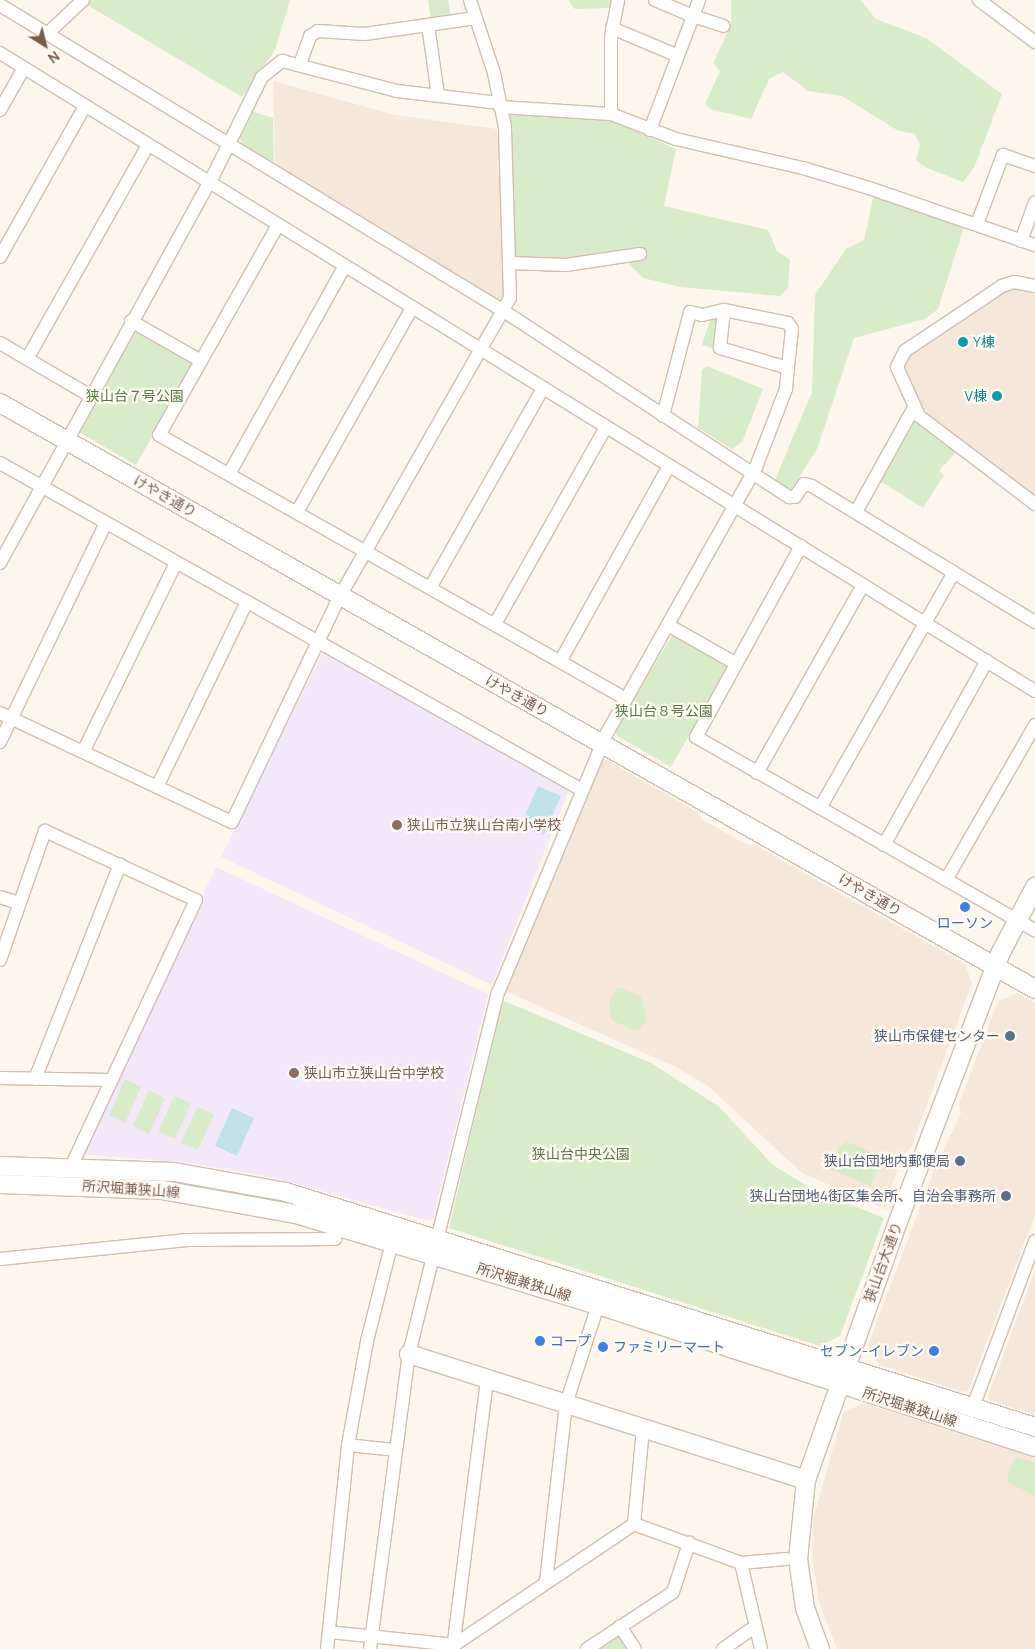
<!DOCTYPE html>
<meta charset="utf-8">
<style>
body{margin:0}
#map{position:relative;width:1035px;height:1649px;overflow:hidden;background:#fdf6ec;font-family:Manrope,"Noto Sans JP",sans-serif}
div>[style]{position:absolute}
.residential>*{inset:0;background:#f5e8da}
.education>*{inset:0;background:#f3e8fa}
.green>*{inset:0;background:#d8ecc9}
.water>*{inset:0;background:#bfe3e8}
.roads{filter:drop-shadow(1px 0 #d1beb0) drop-shadow(-1px 0 #d1beb0) drop-shadow(0 1px #d1beb0) drop-shadow(0 -1px #d1beb0)}
.street>*{height:12px;margin:-6px;padding:0 6px;transform-origin:6px;border-radius:6px;background:#fff}
.secondary>*{height:18px;margin:-9px;padding:0 9px;transform-origin:9px;border-radius:9px;background:#fff}
.dots>*{width:14px;height:14px;translate:-50% -50%;box-sizing:border-box;border:2px solid #fffaf3;border-radius:50%}
span{translate:-50% -50%;white-space:nowrap;text-align:center;line-height:1.15;-webkit-text-stroke:4.5px #fffaf3;paint-order:stroke}
.culture-label{font-size:14px;color:#0d838f}
.left{translate:0 -50%;text-align:left}
.right{translate:-100% -50%;text-align:right}
.park-label{font-size:14px;color:#537a41}
.street-label{font-size:14px;color:#7a5c4d}
.education-label{font-size:14px;color:#785e54}
.shop-label{font-size:14px;color:#366cbe}
.service-label{font-size:14px;color:#4e5e75}
.north{position:absolute;left:20px;top:20px;width:50px;height:50px;-webkit-text-stroke:4px #fffaf3;paint-order:stroke;rotate:144deg;font-size:14px;font-weight:700;line-height:20px;text-align:center;color:#7a5c4d}
.north::after{content:'';display:block;margin:auto;width:18px;height:22px;background:#7a5c4d;clip-path:polygon(50% 0,100% 100%,50% 72%,0 100%)}
</style>
<div id="map">
<div class="residential">
<i style="clip-path:polygon(273px 81px,395px 115px,497px 129px,506px 285px,502px 299px,497px 301px,275px 165px)"></i>
<i style="clip-path:polygon(1013px 287px,1035px 292px,1035px 496px,927px 414px,915px 398px,902px 366px,906px 357px)"></i>
<i style="clip-path:polygon(605px 759px,697px 812px,703px 820px,746px 844px,755px 845px,965px 964px,972px 983px,911px 1148px,903px 1155px,886px 1201px,887px 1210px,802px 1173px,709px 1087px,676px 1067px,505px 991px,598px 763px)"></i>
<i style="clip-path:polygon(1018px 993px,1035px 1003px,1035px 1215px,968px 1391px,964px 1392px,879px 1365px,868px 1345px,936px 1165px,961px 1113px,959px 1104px,998px 1001px)"></i>
<i style="clip-path:polygon(1035px 1270px,1035px 1415px,989px 1400px,988px 1396px)"></i>
<i style="clip-path:polygon(863px 1403px,1035px 1458px,1035px 1649px,837px 1649px,819px 1602px,812px 1556px,813px 1520px,843px 1413px)"></i>
</div>
<div class="education">
<i style="clip-path:polygon(324px 651px,569px 789px,492px 985px,221px 857px)"></i>
<i style="clip-path:polygon(216px 867px,488px 994px,433px 1219px,428px 1221px,272px 1177px,184px 1162px,84px 1155px,81px 1151px)"></i>
</div>
<div class="green">
<i style="clip-path:polygon(88px 0,290px 0,275px 50px,242px 97px,84px 3px)"></i>
<i style="clip-path:polygon(428px 0,448px 0,451px 18px,431px 21px)"></i>
<i style="clip-path:polygon(568px 0,611px 0,610px 8px,575px 9px)"></i>
<i style="clip-path:polygon(731px 0,860px 0,876px 19px,926px 38px,1002px 94px,974px 168px,963px 182px,927px 168px,916px 160px,920px 144px,915px 134px,897px 130px,842px 96px,808px 91px,783px 72px,769px 79px,751px 119px,710px 109px,705px 104px,720px 71px,713px 63px,731px 25px)"></i>
<i style="clip-path:polygon(248px 110px,273px 118px,274px 164px,243px 145px,239px 137px)"></i>
<i style="clip-path:polygon(509px 112px,613px 121px,676px 149px,664px 206px,768px 230px,777px 251px,790px 260px,788px 289px,780px 296px,680px 287px,643px 278px,618px 253px,566px 260px,515px 258px)"></i>
<i style="clip-path:polygon(874px 194px,965px 224px,938px 309px,925px 319px,854px 338px,818px 447px,792px 489px,787px 490px,775px 480px,812px 392px,815px 295px,846px 249px,864px 240px)"></i>
<i style="clip-path:polygon(711px 317px,720px 317px,717px 350px,702px 345px)"></i>
<i style="clip-path:polygon(137px 330px,193px 365px,136px 465px,79px 432px,131px 331px)"></i>
<i style="clip-path:polygon(707px 366px,763px 389px,742px 442px,732px 449px,698px 428px,702px 370px)"></i>
<i style="clip-path:polygon(916px 419px,957px 451px,939px 471px,944px 475px,923px 508px,878px 480px)"></i>
<i style="clip-path:polygon(674px 633px,726px 663px,727px 669px,671px 767px,617px 736px,615px 728px)"></i>
<i style="clip-path:polygon(621px 988px,641px 996px,646px 1019px,642px 1027px,634px 1030px,611px 1020px,609px 1003px,616px 989px)"></i>
<i style="clip-path:polygon(502px 1000px,651px 1063px,718px 1106px,773px 1165px,812px 1189px,884px 1218px,840px 1336px,820px 1346px,449px 1228px)"></i>
<i style="clip-path:polygon(125px 1079px,141px 1087px,125px 1123px,109px 1115px)"></i>
<i style="clip-path:polygon(149px 1090px,165px 1098px,149px 1134px,133px 1126px)"></i>
<i style="clip-path:polygon(174px 1096px,191px 1103px,175px 1139px,158px 1132px)"></i>
<i style="clip-path:polygon(197px 1107px,214px 1114px,198px 1150px,181px 1143px)"></i>
<i style="clip-path:polygon(847px 1142px,876px 1154px,881px 1162px,871px 1186px,830px 1169px,839px 1147px)"></i>
<i style="clip-path:polygon(1015px 1457px,1035px 1463px,1035px 1496px,1006px 1481px)"></i>
<i style="clip-path:polygon(614px 1636px,622px 1637px,631px 1649px,595px 1649px)"></i>
</div>
<div class="water">
<i style="clip-path:polygon(538px 786px,561px 796px,544px 835px,521px 824px)"></i>
<i style="clip-path:polygon(232px 1108px,254px 1118px,237px 1156px,215px 1146px)"></i>
</div>
<div class="roads">
<div class="street">
<i style="left:655px;top:0;width:41px;rotate:22.8deg"></i>
<i style="left:693px;top:16px;width:17px;rotate:-69deg"></i>
<i style="left:979px;top:0;width:70px;rotate:36.9deg"></i>
<i style="left:0;top:5px;width:587px;rotate:31.28deg"></i>
<i style="left:502px;top:310px;width:343px;rotate:33.1deg"></i>
<i style="left:789px;top:497px;width:6px"></i>
<i style="left:795px;top:497px;width:16px;rotate:-55deg"></i>
<i style="left:804px;top:484px;width:8px;rotate:14deg"></i>
<i style="left:812px;top:486px;width:261px;rotate:31.4deg"></i>
<i style="left:428px;top:25px;width:71px;rotate:81.9deg"></i>
<i style="left:612px;top:28px;width:69px;rotate:22.9deg"></i>
<i style="left:48px;top:33px;width:48px;rotate:-43.3deg"></i>
<i style="left:0;top:53px;width:1216px;rotate:31.65deg"></i>
<i style="left:300px;top:64px;width:30px;rotate:-70deg"></i>
<i style="left:310px;top:36px;width:9px;rotate:-32deg"></i>
<i style="left:318px;top:31px;width:47px;rotate:3.7deg"></i>
<i style="left:365px;top:34px;width:112px;rotate:-8.2deg"></i>
<i style="left:500px;top:107px;width:111px;rotate:3.6deg"></i>
<i style="left:611px;top:114px;width:70px;rotate:21deg"></i>
<i style="left:676px;top:139px;width:130px;rotate:12.9deg"></i>
<i style="left:803px;top:168px;width:69px;rotate:16.9deg"></i>
<i style="left:869px;top:188px;width:176px;rotate:19deg"></i>
<i style="left:0;top:110px;width:48px;rotate:-60.3deg"></i>
<i style="left:611px;top:114px;width:77px;rotate:-90deg"></i>
<i style="left:611px;top:37px;width:38px;rotate:-79deg"></i>
<i style="left:650px;top:130px;width:122px;rotate:-69.3deg"></i>
<i style="left:693px;top:16px;width:32px;rotate:18deg"></i>
<i style="left:977px;top:224px;width:74px;rotate:-69.4deg"></i>
<i style="left:1003px;top:155px;width:34px;rotate:19deg"></i>
<i style="left:278px;top:225px;width:241px;rotate:119.5deg"></i>
<i style="left:159px;top:435px;width:536px;rotate:29.48deg"></i>
<i style="left:1021px;top:241px;width:41px;rotate:-70.3deg"></i>
<i style="left:0;top:257px;width:173px;rotate:-60.6deg"></i>
<i style="left:509px;top:263px;width:57px;rotate:2deg"></i>
<i style="left:566px;top:265px;width:75px;rotate:-8.5deg"></i>
<i style="left:1035px;top:286px;width:21px;rotate:-169deg"></i>
<i style="left:1014px;top:282px;width:13px;rotate:162deg"></i>
<i style="left:1002px;top:286px;width:117px;rotate:146.2deg"></i>
<i style="left:905px;top:351px;width:18px;rotate:117deg"></i>
<i style="left:897px;top:367px;width:54px;rotate:65.8deg"></i>
<i style="left:919px;top:416px;width:146px;rotate:37.2deg"></i>
<i style="left:724px;top:310px;width:65px;rotate:11.5deg"></i>
<i style="left:788px;top:323px;width:7px;rotate:56deg"></i>
<i style="left:792px;top:329px;width:39px;rotate:96deg"></i>
<i style="left:788px;top:368px;width:71px;rotate:-163.6deg"></i>
<i style="left:720px;top:348px;width:38px;rotate:-84deg"></i>
<i style="left:131px;top:321px;width:81px;rotate:29.7deg"></i>
<i style="left:0;top:343px;width:103px;rotate:30.3deg"></i>
<i style="left:27px;top:359px;width:246px;rotate:-60.5deg"></i>
<i style="left:663px;top:416px;width:107px;rotate:-75.4deg"></i>
<i style="left:690px;top:312px;width:12px;rotate:14deg"></i>
<i style="left:702px;top:315px;width:23px;rotate:-13deg"></i>
<i style="left:0;top:463px;width:668px;rotate:29.33deg"></i>
<i style="left:229px;top:474px;width:238px;rotate:-60.9deg"></i>
<i style="left:297px;top:512px;width:234px;rotate:-60.6deg"></i>
<i style="left:856px;top:512px;width:118px;rotate:-61deg"></i>
<i style="left:801px;top:546px;width:218px;rotate:118.8deg"></i>
<i style="left:696px;top:737px;width:390px;rotate:29.7deg"></i>
<i style="left:0;top:563px;width:442px;rotate:-61.2deg"></i>
<i style="left:213px;top:176px;width:110px;rotate:-63.7deg"></i>
<i style="left:262px;top:77px;width:26px;rotate:-39deg"></i>
<i style="left:282px;top:61px;width:119px;rotate:14.6deg"></i>
<i style="left:397px;top:91px;width:103px;rotate:6.7deg"></i>
<i style="left:430px;top:588px;width:230px;rotate:-60.5deg"></i>
<i style="left:495px;top:624px;width:226px;rotate:-60.6deg"></i>
<i style="left:668px;top:625px;width:77px;rotate:29.6deg"></i>
<i style="left:561px;top:660px;width:222px;rotate:-60.9deg"></i>
<i style="left:0;top:713px;width:256px;rotate:25.2deg"></i>
<i style="left:232px;top:822px;width:250px;rotate:-64.5deg"></i>
<i style="left:340px;top:596px;width:343px;rotate:-60.3deg"></i>
<i style="left:510px;top:298px;width:171px;rotate:-91.7deg"></i>
<i style="left:505px;top:127px;width:55px;rotate:-101.5deg"></i>
<i style="left:494px;top:73px;width:77px;rotate:-108.2deg"></i>
<i style="left:0;top:742px;width:243px;rotate:-64.2deg"></i>
<i style="left:83px;top:752px;width:211px;rotate:-63.8deg"></i>
<i style="left:757px;top:773px;width:216px;rotate:-60.6deg"></i>
<i style="left:157px;top:787px;width:206px;rotate:-64.1deg"></i>
<i style="left:820px;top:808px;width:271px;rotate:-60.4deg"></i>
<i style="left:884px;top:845px;width:211px;rotate:-60.8deg"></i>
<i style="left:946px;top:880px;width:179px;rotate:-60.1deg"></i>
<i style="left:0;top:897px;width:20px;rotate:18deg"></i>
<i style="left:0;top:960px;width:137px;rotate:-70.8deg"></i>
<i style="left:45px;top:831px;width:166px;rotate:24.6deg"></i>
<i style="left:196px;top:900px;width:295px;rotate:115.1deg"></i>
<i style="left:0;top:1078px;width:110px;rotate:1deg"></i>
<i style="left:35px;top:1079px;width:231px;rotate:-68.4deg"></i>
<i style="left:0;top:1259px;width:188px;rotate:-5.8deg"></i>
<i style="left:187px;top:1240px;width:148px;rotate:-0.4deg"></i>
<i style="left:335px;top:1239px;width:15px;rotate:-74deg"></i>
<i style="left:973px;top:1407px;width:177px;rotate:-69.5deg"></i>
<i style="left:348px;top:1445px;width:47px;rotate:6.1deg"></i>
<i style="left:634px;top:1524px;width:95px;rotate:-84.6deg"></i>
<i style="left:741px;top:1563px;width:45px;rotate:-5.1deg"></i>
<i style="left:546px;top:1582px;width:179px;rotate:-83.6deg"></i>
<i style="left:566px;top:1404px;width:104px;rotate:-72.1deg"></i>
<i style="left:620px;top:1626px;width:27px;rotate:57deg"></i>
<i style="left:329px;top:1632px;width:126px;rotate:5.9deg"></i>
<i style="left:454px;top:1645px;width:217px;rotate:-33.9deg"></i>
<i style="left:634px;top:1524px;width:114px;rotate:20deg"></i>
<i style="left:741px;top:1563px;width:88px;rotate:76.9deg"></i>
<i style="left:327px;top:1649px;width:205px;rotate:-84.1deg"></i>
<i style="left:348px;top:1445px;width:106px;rotate:-79.6deg"></i>
<i style="left:367px;top:1341px;width:102px;rotate:-75.8deg"></i>
<i style="left:370px;top:1649px;width:298px;rotate:-82.5deg"></i>
<i style="left:409px;top:1354px;width:372px;rotate:-76.2deg"></i>
<i style="left:498px;top:993px;width:282px;rotate:-67.3deg"></i>
<i style="left:607px;top:733px;width:305px;rotate:-60.7deg"></i>
<i style="left:756px;top:467px;width:84px;rotate:-69deg"></i>
<i style="left:786px;top:389px;width:21px;rotate:-85deg"></i>
<i style="left:453px;top:1649px;width:272px;rotate:-82.8deg"></i>
<i style="left:587px;top:1649px;width:103px;rotate:-33.5deg"></i>
<i style="left:673px;top:1592px;width:52px;rotate:-71.9deg"></i>
<i style="left:723px;top:1649px;width:37px;rotate:-35deg"></i>
</div>
<div class="secondary">
<i style="left:0;top:403px;width:1189px;rotate:29.52deg"></i>
<i style="left:0;top:1166px;width:174px;rotate:2deg"></i>
<i style="left:174px;top:1172px;width:114px;rotate:10.1deg"></i>
<i style="left:286px;top:1192px;width:785px;rotate:17.42deg"></i>
<i style="left:0;top:1184px;width:162px;rotate:2.1deg"></i>
<i style="left:162px;top:1190px;width:136px;rotate:10.2deg"></i>
<i style="left:296px;top:1214px;width:315px;rotate:16.8deg"></i>
<i style="left:598px;top:1305px;width:459px;rotate:18deg"></i>
<i style="left:409px;top:1354px;width:417px;rotate:17.6deg"></i>
<i style="left:820px;top:1649px;width:44px;rotate:-110.1deg"></i>
<i style="left:805px;top:1608px;width:49px;rotate:-98.1deg"></i>
<i style="left:798px;top:1559px;width:79px;rotate:-84.2deg"></i>
<i style="left:806px;top:1480px;width:277px;rotate:-70.4deg"></i>
<i style="left:899px;top:1219px;width:284px;rotate:-69.1deg"></i>
<i style="left:1000px;top:954px;width:76px;rotate:-62.4deg"></i>
</div>
</div>
<div class="dots">
<i style="left:963px;top:342px;background:#0f9aa8"></i>
<i style="left:997px;top:396px;background:#0f9aa8"></i>
<i style="left:397px;top:825px;background:#8d6e63"></i>
<i style="left:965px;top:907px;background:#3f7fe0"></i>
<i style="left:1010px;top:1036px;background:#5c6f8a"></i>
<i style="left:294px;top:1073px;background:#8d6e63"></i>
<i style="left:960px;top:1161px;background:#5c6f8a"></i>
<i style="left:1006px;top:1196px;background:#5c6f8a"></i>
<i style="left:540px;top:1341px;background:#3f7fe0"></i>
<i style="left:603px;top:1347px;background:#3f7fe0"></i>
<i style="left:934px;top:1351px;background:#3f7fe0"></i>
</div>
<div class="culture-label">
<span class="left" style="left:973px;top:342px">Y棟</span>
<span class="right" style="left:987px;top:396px">V棟</span>
</div>
<div class="park-label">
<span style="left:135px;top:396px">狭山台７号公園</span>
<span style="left:664px;top:711px">狭山台８号公園</span>
<span style="left:581px;top:1154px">狭山台中央公園</span>
</div>
<div class="street-label">
<span style="left:165px;top:496px;rotate:29deg">けやき通り</span>
<span style="left:517px;top:696px;rotate:29deg">けやき通り</span>
<span style="left:870px;top:895px;rotate:30deg">けやき通り</span>
<span style="left:131px;top:1189px;rotate:4deg">所沢堀兼狭山線</span>
<span style="left:883px;top:1262px;rotate:-70deg">狭山台大通り</span>
<span style="left:524px;top:1282px;rotate:17deg">所沢堀兼狭山線</span>
<span style="left:910px;top:1407px;rotate:18deg">所沢堀兼狭山線</span>
</div>
<div class="education-label">
<span class="left" style="left:407px;top:825px">狭山市立狭山台南小学校</span>
<span class="left" style="left:304px;top:1073px">狭山市立狭山台中学校</span>
</div>
<div class="shop-label">
<span style="left:965px;top:923px">ローソン</span>
<span class="left" style="left:550px;top:1341px">コープ</span>
<span class="left" style="left:613px;top:1347px">ファミリーマート</span>
<span class="right" style="left:924px;top:1351px">セブン-イレブン</span>
</div>
<div class="service-label">
<span class="right" style="left:1000px;top:1036px">狭山市保健センター</span>
<span class="right" style="left:950px;top:1161px">狭山台団地内郵便局</span>
<span class="right" style="left:996px;top:1196px">狭山台団地4街区集会所、自治会事務所</span>
</div>
<div class="north">N</div>
</div>
